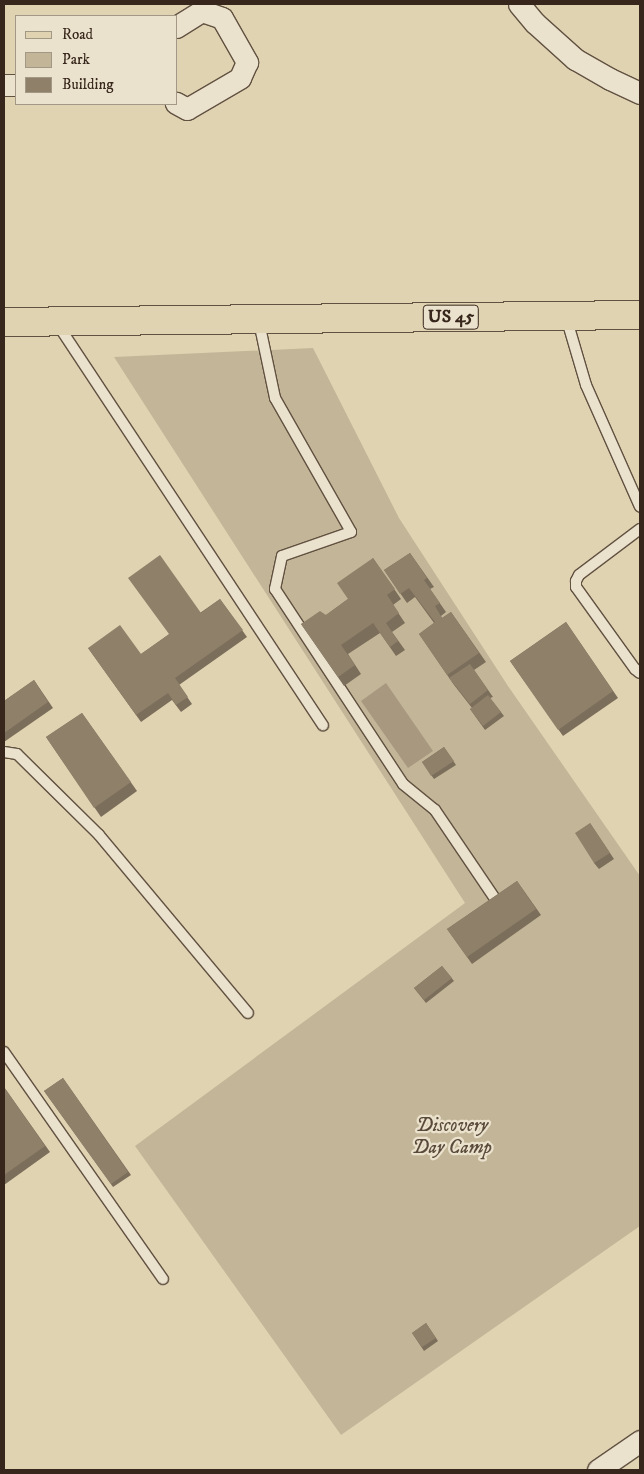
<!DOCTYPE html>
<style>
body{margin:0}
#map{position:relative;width:644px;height:1474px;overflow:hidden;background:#e0d3b2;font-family:"IM FELL DW Pica",serif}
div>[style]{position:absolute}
.green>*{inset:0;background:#c3b698}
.water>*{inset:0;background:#a7987f}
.roads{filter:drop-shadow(1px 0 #615141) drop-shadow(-1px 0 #615141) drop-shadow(0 1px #615141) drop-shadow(0 -1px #615141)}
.lane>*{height:10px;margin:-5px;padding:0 5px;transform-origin:5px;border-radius:5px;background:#ebe2cd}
.street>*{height:21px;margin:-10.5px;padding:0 10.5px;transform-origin:10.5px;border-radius:10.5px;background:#ebe2cd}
.primary>*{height:28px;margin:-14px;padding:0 14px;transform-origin:14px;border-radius:14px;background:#e0d3b2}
.wall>*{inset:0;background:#7b6e5b}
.building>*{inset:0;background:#8f806a}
span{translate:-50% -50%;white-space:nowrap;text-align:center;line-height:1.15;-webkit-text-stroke:4.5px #ebe2cd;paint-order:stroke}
.shield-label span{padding:1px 4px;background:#ebe2cd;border:1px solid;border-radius:4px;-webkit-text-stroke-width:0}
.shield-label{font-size:18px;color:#37261b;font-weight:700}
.park-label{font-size:19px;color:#5a4a3a;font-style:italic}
.frame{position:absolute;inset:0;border:5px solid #37261b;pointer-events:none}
.legend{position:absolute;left:15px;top:15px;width:162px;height:90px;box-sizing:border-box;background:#ebe2cd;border:1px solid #a39786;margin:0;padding:6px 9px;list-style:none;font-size:15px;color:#37261b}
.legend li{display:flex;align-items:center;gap:10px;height:25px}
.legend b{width:25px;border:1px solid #a39786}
</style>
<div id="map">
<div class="green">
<i style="clip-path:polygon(313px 348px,399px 518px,508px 686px,640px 876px,640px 1226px,341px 1435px,135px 1146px,465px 903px,114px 357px)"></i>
</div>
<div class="water">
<i style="clip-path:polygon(386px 683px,433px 751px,408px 768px,361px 701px)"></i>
</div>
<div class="roads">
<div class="lane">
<i style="left:566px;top:317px;width:71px;rotate:73.6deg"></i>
<i style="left:586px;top:385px;width:133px;rotate:66.1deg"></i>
<i style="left:259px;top:322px;width:78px;rotate:78.1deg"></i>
<i style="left:275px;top:398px;width:154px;rotate:60.4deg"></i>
<i style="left:351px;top:532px;width:73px;rotate:160.8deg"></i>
<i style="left:282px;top:556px;width:34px;rotate:102deg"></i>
<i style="left:275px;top:589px;width:233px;rotate:56.7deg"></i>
<i style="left:403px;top:784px;width:41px;rotate:39.1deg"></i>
<i style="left:435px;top:810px;width:105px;rotate:55.9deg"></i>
<i style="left:58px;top:325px;width:480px;rotate:56.5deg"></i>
<i style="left:640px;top:529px;width:76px;rotate:143deg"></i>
<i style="left:579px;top:575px;width:7px;rotate:117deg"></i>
<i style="left:576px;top:581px;width:6px;rotate:90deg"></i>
<i style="left:576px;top:587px;width:101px;rotate:54.3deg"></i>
<i style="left:635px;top:669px;width:6px;rotate:39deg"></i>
<i style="left:4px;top:752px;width:13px;rotate:9deg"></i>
<i style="left:17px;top:754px;width:115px;rotate:44.6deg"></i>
<i style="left:99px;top:835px;width:232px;rotate:50.1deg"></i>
<i style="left:4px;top:1052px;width:277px;rotate:55deg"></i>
</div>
<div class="street">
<i style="left:519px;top:4px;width:25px;rotate:50deg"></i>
<i style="left:535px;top:23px;width:54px;rotate:42deg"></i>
<i style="left:575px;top:59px;width:40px;rotate:29.7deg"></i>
<i style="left:610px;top:79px;width:33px;rotate:25deg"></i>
<i style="left:176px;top:27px;width:31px;rotate:-32deg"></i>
<i style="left:202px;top:11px;width:21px;rotate:19deg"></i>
<i style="left:222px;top:18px;width:51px;rotate:60.4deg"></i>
<i style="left:247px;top:62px;width:17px;rotate:114deg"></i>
<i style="left:240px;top:78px;width:61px;rotate:149.7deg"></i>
<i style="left:187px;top:109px;width:13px;rotate:-151deg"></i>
<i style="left:4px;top:85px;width:12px"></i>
<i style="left:598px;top:1470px;width:51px;rotate:-34.6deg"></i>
</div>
<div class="primary">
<i style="left:4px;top:322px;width:636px;rotate:-0.63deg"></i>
</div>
</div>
<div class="wall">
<i style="clip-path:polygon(410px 553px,434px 587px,430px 589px,446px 612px,441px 616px,442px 618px,451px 612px,486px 662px,474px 670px,493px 697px,490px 698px,504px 716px,485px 730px,470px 709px,472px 708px,454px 685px,419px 634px,434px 623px,415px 597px,407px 603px,384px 570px)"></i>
<i style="clip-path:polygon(373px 558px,401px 599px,393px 605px,405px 623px,392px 632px,405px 650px,396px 656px,380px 633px,348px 654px,361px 674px,344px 686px,301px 624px,326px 615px,348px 599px)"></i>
<i style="clip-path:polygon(220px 599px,247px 637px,179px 685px,192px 704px,181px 712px,172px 700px,141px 722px,88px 648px,141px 654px)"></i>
<i style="clip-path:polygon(566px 622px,618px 698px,563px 736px,510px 661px)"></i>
<i style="clip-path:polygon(34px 680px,53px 708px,4px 742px,4px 701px)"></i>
<i style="clip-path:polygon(82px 713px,137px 791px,101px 817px,46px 737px)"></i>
<i style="clip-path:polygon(444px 747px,456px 765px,434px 779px,422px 762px)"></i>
<i style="clip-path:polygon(590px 823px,614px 859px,599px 869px,594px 863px)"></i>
<i style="clip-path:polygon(517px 881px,541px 915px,472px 964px,447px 929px)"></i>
<i style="clip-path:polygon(442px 966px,454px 981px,426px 1003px,414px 988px)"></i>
<i style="clip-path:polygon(63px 1078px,131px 1175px,113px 1187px,44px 1091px)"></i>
<i style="clip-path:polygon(4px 1087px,50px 1152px,4px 1185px)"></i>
<i style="clip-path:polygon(426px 1323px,438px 1341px,424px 1351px,412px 1333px)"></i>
</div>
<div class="building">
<i style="clip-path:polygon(410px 553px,427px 578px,424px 580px,440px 603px,435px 606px,442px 618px,451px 612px,479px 653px,447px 675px,419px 634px,435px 622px,409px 588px,400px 594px,384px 570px)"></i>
<i style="clip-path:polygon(160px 555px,201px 613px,220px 599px,243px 630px,175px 678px,188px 697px,176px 705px,168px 693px,136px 715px,88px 648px,120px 625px,141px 654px,169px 634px,128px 578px)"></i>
<i style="clip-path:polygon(373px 558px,395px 589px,387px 595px,399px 613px,386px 623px,398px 641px,390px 647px,373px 623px,341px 645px,355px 665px,338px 677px,301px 624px,320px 611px,326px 615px,348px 599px,337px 583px)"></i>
<i style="clip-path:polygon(566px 622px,613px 691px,558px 730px,510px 661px)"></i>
<i style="clip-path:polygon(470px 664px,488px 690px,470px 704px,449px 678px)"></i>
<i style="clip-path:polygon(34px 680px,48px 702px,4px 733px,4px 701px)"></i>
<i style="clip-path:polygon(488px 695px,501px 712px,483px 726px,470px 709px)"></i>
<i style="clip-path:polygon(82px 713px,131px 782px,94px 808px,46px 737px)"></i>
<i style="clip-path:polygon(444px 747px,454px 761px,431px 776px,422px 762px)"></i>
<i style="clip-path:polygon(590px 823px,610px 853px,594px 863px,575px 833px)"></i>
<i style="clip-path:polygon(517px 881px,536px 909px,467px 957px,447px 929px)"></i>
<i style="clip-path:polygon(442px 966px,452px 978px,424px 1000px,414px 988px)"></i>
<i style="clip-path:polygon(63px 1078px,128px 1172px,111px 1184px,44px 1091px)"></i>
<i style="clip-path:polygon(4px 1087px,45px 1146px,4px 1175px)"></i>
<i style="clip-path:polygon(426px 1323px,436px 1338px,422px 1347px,412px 1333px)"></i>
</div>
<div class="shield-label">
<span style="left:451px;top:317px">US 45</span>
</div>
<div class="park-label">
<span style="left:452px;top:1137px">Discovery<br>Day Camp</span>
</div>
<div class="frame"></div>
<ul class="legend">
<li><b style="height:6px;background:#e0d3b2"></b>Road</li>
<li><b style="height:14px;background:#c3b698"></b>Park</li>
<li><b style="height:14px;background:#8f806a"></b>Building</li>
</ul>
</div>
